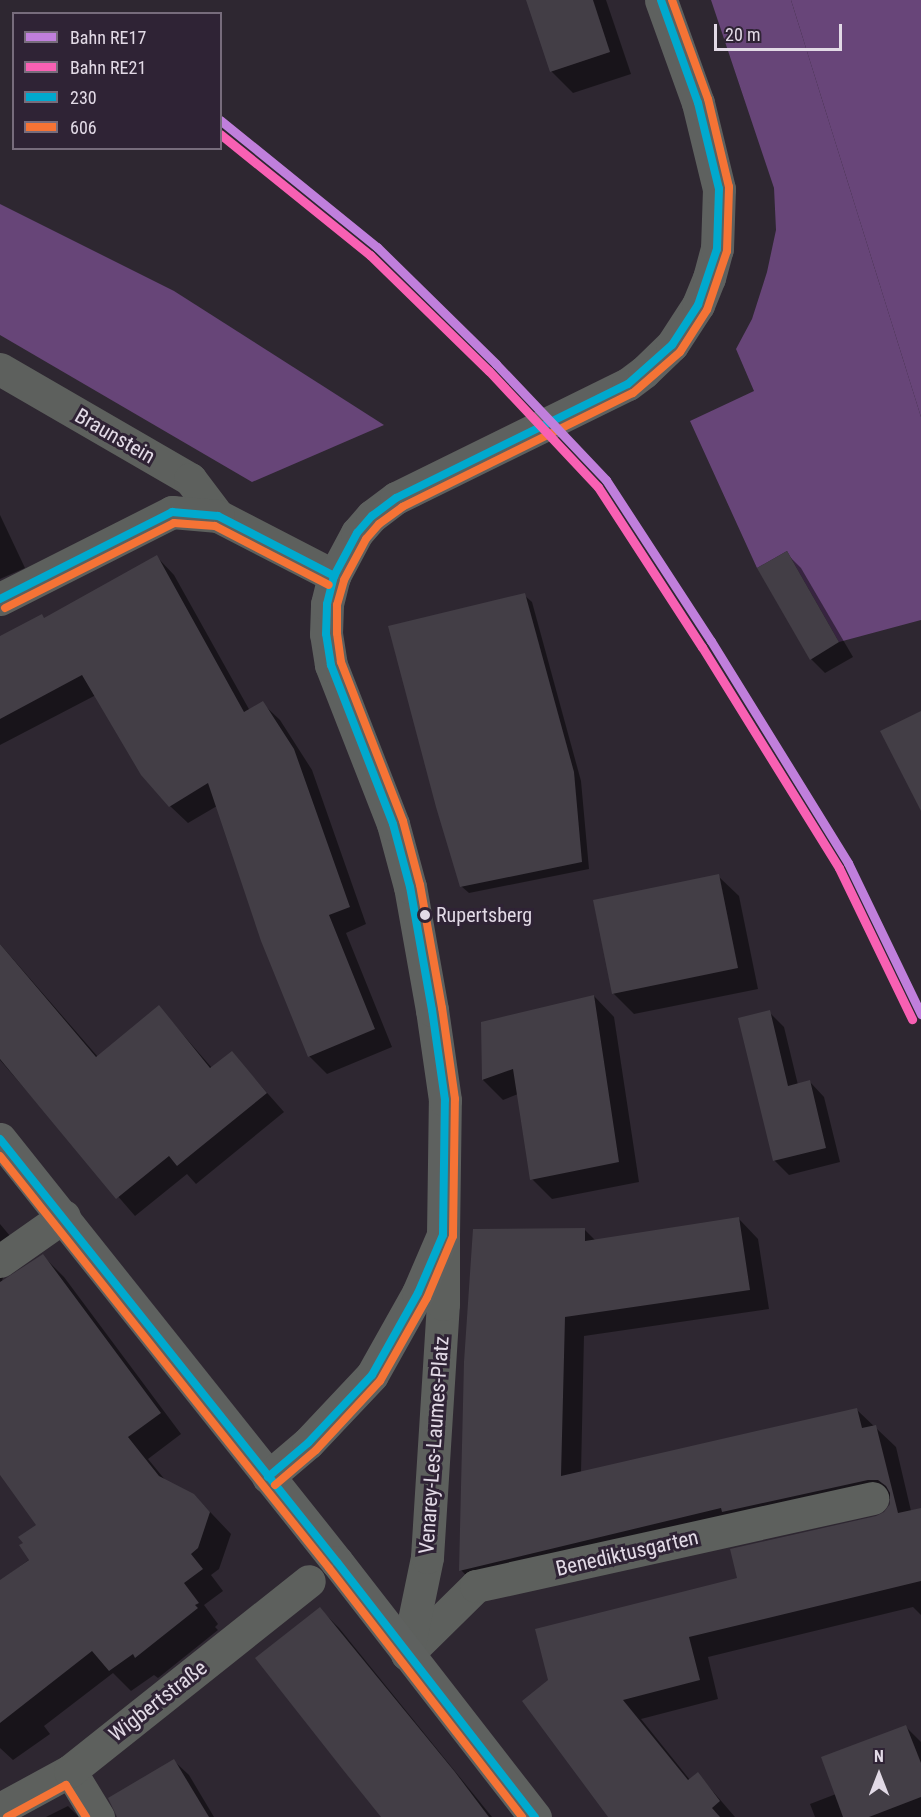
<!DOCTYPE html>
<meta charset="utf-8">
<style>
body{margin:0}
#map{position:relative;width:921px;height:1817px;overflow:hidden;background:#2e2731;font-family:"Roboto Condensed",sans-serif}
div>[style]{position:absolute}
.forest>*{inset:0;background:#674578}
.water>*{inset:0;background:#684579}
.shadow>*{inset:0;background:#0007}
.building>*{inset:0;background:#433e46}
.minor>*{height:33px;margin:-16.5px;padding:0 16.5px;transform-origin:16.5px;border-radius:16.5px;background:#5d605d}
.major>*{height:33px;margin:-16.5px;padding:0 16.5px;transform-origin:16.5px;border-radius:16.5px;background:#5e615f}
.bus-1>*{height:8px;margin:-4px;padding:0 4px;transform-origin:4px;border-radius:4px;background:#00a9ce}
.bus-2>*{height:8px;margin:-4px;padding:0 4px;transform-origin:4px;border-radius:4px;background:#f57335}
.rail-1>*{height:9px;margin:-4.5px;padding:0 4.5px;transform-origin:4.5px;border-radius:4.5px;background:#c07fdc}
.rail-2>*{height:9px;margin:-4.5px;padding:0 4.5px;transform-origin:4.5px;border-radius:4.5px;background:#f860b3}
.dots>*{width:16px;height:16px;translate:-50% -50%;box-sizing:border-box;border:3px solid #2f2335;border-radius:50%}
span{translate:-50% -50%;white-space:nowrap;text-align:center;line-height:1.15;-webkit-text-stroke:6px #2f2335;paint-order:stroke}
.bus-label{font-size:20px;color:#e2dae6}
.left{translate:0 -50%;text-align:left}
.street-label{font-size:21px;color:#e2dae6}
.legend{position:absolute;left:12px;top:12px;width:210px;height:138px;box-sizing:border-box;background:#2f2335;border:2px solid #776c7c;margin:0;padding:8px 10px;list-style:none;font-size:18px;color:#e2dae6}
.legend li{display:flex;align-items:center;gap:12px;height:30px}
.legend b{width:30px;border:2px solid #776c7c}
.north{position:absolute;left:849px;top:1745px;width:60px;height:60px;-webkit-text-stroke:4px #2f2335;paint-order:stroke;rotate:0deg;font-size:16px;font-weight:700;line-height:24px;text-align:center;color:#e2dae6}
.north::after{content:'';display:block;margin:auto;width:21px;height:27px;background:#e2dae6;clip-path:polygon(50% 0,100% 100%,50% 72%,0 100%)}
.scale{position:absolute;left:714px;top:24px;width:128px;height:27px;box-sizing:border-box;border:3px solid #e2dae6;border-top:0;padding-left:8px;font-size:18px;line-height:21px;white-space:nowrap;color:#e2dae6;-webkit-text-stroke:4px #2f2335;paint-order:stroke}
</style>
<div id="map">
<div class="forest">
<i style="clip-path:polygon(711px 0,791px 0,921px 417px,921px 620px,839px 642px,787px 551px,757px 568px,690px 421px,754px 391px,736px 349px,752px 319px,767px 272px,776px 230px,774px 188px)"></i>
<i style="clip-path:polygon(0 204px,174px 291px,384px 425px,252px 482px,0 335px)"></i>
</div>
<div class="water">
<i style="clip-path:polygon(791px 0,921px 0,921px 417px)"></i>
</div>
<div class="shadow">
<i style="clip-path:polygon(527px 0,606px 0,631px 74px,573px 93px,551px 71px)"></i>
<i style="clip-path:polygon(0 515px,25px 568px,0 579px)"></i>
<i style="clip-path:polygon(786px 553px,801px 568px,853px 657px,825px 673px,811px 659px)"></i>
<i style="clip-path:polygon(157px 557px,174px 575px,250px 711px,262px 703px,280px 720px,312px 770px,366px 924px,346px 933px,392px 1047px,327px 1074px,309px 1056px,217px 806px,188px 823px,170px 806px,96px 695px,0 745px,0 638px,45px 620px)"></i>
<i style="clip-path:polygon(524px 595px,532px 602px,581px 781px,589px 869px,469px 893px,461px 886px)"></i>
<i style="clip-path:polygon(718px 876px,739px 896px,758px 989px,634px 1014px,613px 993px)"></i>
<i style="clip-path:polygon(0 944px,98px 1057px,159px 1007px,212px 1068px,232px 1053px,284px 1112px,196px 1184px,187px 1174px,135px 1216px,0 1060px)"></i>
<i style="clip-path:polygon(594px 996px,614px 1017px,639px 1182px,552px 1199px,532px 1179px,518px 1094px,503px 1100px,483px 1080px,482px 1023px)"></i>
<i style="clip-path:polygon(769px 1012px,784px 1027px,798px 1085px,810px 1082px,824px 1097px,840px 1162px,789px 1175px,774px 1160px)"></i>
<i style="clip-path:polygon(739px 1219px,758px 1239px,769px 1309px,584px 1336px,581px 1473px,857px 1410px,896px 1447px,911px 1511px,921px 1509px,921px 1615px,913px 1607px,708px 1657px,718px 1699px,641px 1719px,690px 1780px,698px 1774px,735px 1817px,611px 1817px,524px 1701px,739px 1579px,877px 1518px,886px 1512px,891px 1505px,892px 1499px,888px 1499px,480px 1590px,461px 1570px,585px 1230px,596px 1241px)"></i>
<i style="clip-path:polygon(0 1224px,26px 1255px,4px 1274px,2px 1281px,43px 1256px,64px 1277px,181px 1434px,148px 1459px,166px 1481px,194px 1495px,231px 1534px,219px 1569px,211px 1575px,223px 1591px,204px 1605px,218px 1624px,215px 1627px,218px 1630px,158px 1678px,154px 1675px,131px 1691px,113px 1673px,44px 1726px,50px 1734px,13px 1760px,0 1748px,0 1581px,30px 1559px,38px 1525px,0 1473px)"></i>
<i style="clip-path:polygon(320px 1609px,339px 1628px,492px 1817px,383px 1817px)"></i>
<i style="clip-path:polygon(906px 1727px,921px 1742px,921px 1817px,815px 1817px,810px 1804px,836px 1794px)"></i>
<i style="clip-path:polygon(174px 1761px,189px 1775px,214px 1817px,118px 1817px)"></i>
<i style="clip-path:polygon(68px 1806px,79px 1817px,46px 1817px)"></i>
</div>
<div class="building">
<i style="clip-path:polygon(526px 0,593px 0,610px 52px,550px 72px)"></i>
<i style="clip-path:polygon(787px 551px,839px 642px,810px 660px,757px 568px)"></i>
<i style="clip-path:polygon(157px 555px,244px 712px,263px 701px,294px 749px,350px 907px,329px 915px,375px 1029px,308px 1057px,261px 941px,208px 783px,169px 807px,141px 775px,82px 675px,0 719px,0 636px,42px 614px,44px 618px)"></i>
<i style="clip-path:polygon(525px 593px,574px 772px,582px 862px,460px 887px,436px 807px,388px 626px)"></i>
<i style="clip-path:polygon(921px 711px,921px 811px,880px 731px)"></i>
<i style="clip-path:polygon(719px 874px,738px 968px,612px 994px,593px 900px)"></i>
<i style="clip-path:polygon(0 944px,96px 1057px,159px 1005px,210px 1068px,232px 1051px,267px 1093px,177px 1166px,169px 1156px,116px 1199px,0 1059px)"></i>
<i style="clip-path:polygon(594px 995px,619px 1162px,530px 1180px,513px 1069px,482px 1080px,481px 1022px)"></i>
<i style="clip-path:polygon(770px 1010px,788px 1086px,810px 1080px,826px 1148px,773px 1161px,738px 1018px)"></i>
<i style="clip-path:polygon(739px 1217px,750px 1290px,565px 1317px,561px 1476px,857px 1408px,862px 1428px,876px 1425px,898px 1513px,921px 1508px,921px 1581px,689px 1637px,700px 1680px,623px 1700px,688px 1780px,698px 1772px,720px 1801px,712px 1808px,720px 1817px,608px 1817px,522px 1701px,548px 1680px,535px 1629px,737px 1578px,730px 1549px,876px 1516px,884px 1512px,890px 1504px,890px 1493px,886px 1486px,878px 1480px,868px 1480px,722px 1512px,721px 1508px,459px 1571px,464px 1362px,473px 1229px,585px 1228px,585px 1241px)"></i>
<i style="clip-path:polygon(43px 1254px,161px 1413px,128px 1437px,159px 1476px,194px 1494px,210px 1512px,198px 1548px,191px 1554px,203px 1569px,184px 1583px,199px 1603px,195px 1605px,198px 1608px,135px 1658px,133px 1654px,109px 1671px,92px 1651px,0 1723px,0 1580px,29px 1560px,19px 1545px,23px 1543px,18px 1537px,36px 1525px,0 1475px,0 1282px)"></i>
<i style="clip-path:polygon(320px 1607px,455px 1772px,489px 1817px,381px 1817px,344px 1771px,255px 1658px)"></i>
<i style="clip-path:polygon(906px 1725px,921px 1763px,921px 1797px,869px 1817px,843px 1817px,821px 1757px)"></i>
<i style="clip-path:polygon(174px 1759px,209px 1817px,117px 1817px,108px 1798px)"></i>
</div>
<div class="minor">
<i style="left:0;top:369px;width:220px;rotate:30.1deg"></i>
<i style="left:190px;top:479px;width:46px;rotate:52.9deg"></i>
<i style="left:218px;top:516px;width:131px;rotate:27.3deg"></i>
<i style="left:0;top:599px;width:193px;rotate:-26.8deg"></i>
<i style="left:172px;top:512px;width:46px;rotate:5deg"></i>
<i style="left:0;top:1261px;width:78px;rotate:-35.1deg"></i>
<i style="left:407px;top:1654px;width:97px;rotate:-44.6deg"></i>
<i style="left:476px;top:1586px;width:406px;rotate:-12.5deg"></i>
<i style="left:407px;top:1654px;width:99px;rotate:-78.3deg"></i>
<i style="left:427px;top:1557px;width:254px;rotate:-86.4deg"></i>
<i style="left:443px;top:1304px;width:69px;rotate:-90deg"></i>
<i style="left:70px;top:1771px;width:54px;rotate:58.7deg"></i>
<i style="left:0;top:1809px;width:80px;rotate:-28.5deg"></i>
<i style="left:70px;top:1771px;width:305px;rotate:-38.5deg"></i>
</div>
<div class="major">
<i style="left:0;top:1139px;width:541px;rotate:51.46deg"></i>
<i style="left:337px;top:1562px;width:323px;rotate:52.2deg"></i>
<i style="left:268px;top:1477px;width:52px;rotate:-40.4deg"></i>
<i style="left:308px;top:1443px;width:93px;rotate:-46.7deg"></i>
<i style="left:372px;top:1375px;width:94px;rotate:-60.7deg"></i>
<i style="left:418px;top:1293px;width:63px;rotate:-66.7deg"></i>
<i style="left:443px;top:1235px;width:135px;rotate:-89.2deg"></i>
<i style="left:445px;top:1100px;width:91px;rotate:-98.2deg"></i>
<i style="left:432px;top:1010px;width:125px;rotate:-100.1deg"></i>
<i style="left:410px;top:887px;width:65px;rotate:-105.1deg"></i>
<i style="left:393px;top:824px;width:171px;rotate:-111.3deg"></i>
<i style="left:331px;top:665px;width:31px;rotate:-99deg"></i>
<i style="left:326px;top:634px;width:30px;rotate:-88deg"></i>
<i style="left:327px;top:604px;width:29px;rotate:-76deg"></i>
<i style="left:334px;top:576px;width:49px;rotate:-61.9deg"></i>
<i style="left:357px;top:533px;width:23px;rotate:-49deg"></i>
<i style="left:372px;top:516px;width:30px;rotate:-37deg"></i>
<i style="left:396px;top:498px;width:258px;rotate:-26.2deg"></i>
<i style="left:628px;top:384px;width:20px;rotate:-37deg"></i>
<i style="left:644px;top:372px;width:39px;rotate:-44deg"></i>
<i style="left:672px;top:345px;width:48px;rotate:-57deg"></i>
<i style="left:698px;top:305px;width:29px;rotate:-68deg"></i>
<i style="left:709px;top:278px;width:30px;rotate:-75deg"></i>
<i style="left:717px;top:249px;width:60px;rotate:-88.1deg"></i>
<i style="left:719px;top:189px;width:89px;rotate:-103.7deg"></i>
<i style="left:698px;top:103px;width:109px;rotate:-109.8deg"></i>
</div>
<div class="bus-1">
<i style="left:0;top:599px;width:193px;rotate:-26.8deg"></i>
<i style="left:172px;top:512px;width:46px;rotate:5deg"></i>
<i style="left:218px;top:516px;width:131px;rotate:27.3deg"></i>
<i style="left:0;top:1139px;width:541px;rotate:51.46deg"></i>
<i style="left:337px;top:1562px;width:323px;rotate:52.2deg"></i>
<i style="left:268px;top:1477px;width:52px;rotate:-40.4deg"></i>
<i style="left:308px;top:1443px;width:93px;rotate:-46.7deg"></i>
<i style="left:372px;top:1375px;width:94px;rotate:-60.7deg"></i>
<i style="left:418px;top:1293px;width:63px;rotate:-66.7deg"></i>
<i style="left:443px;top:1235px;width:135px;rotate:-89.2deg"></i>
<i style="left:445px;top:1100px;width:91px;rotate:-98.2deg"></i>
<i style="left:432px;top:1010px;width:125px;rotate:-100.1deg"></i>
<i style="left:410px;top:887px;width:65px;rotate:-105.1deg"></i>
<i style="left:393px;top:824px;width:171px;rotate:-111.3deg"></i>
<i style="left:331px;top:665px;width:31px;rotate:-99deg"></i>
<i style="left:326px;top:634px;width:30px;rotate:-88deg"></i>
<i style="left:327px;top:604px;width:29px;rotate:-76deg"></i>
<i style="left:334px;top:576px;width:49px;rotate:-61.9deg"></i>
<i style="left:357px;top:533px;width:23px;rotate:-49deg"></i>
<i style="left:372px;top:516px;width:30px;rotate:-37deg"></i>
<i style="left:396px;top:498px;width:258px;rotate:-26.2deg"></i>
<i style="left:628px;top:384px;width:59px;rotate:-41.6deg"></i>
<i style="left:672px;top:345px;width:48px;rotate:-57deg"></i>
<i style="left:698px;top:305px;width:59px;rotate:-71.3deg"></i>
<i style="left:717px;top:249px;width:60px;rotate:-88.1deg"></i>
<i style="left:719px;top:189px;width:89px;rotate:-103.7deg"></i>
<i style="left:698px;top:103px;width:109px;rotate:-109.8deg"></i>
</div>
<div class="bus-2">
<i style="left:5px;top:608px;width:189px;rotate:-26.7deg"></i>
<i style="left:174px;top:523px;width:41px;rotate:4.2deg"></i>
<i style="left:215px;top:526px;width:128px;rotate:27.4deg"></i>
<i style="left:0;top:1156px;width:527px;rotate:51.39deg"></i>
<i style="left:329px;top:1568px;width:315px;rotate:52.2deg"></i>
<i style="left:275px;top:1485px;width:54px;rotate:-40.5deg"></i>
<i style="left:316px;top:1450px;width:94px;rotate:-47.2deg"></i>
<i style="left:380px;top:1381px;width:95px;rotate:-60.5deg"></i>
<i style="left:427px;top:1298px;width:67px;rotate:-67.2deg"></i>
<i style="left:453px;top:1236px;width:137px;rotate:-89.2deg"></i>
<i style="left:455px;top:1099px;width:92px;rotate:-98.1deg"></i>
<i style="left:442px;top:1008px;width:125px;rotate:-100.1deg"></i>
<i style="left:420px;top:885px;width:66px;rotate:-104.9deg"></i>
<i style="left:403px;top:821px;width:171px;rotate:-111.3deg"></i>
<i style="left:341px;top:662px;width:29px;rotate:-98deg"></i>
<i style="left:337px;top:633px;width:28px;rotate:-90deg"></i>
<i style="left:337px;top:605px;width:26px;rotate:-74deg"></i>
<i style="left:344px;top:580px;width:47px;rotate:-61.8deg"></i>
<i style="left:366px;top:539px;width:20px;rotate:-49deg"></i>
<i style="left:379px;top:524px;width:29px;rotate:-36deg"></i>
<i style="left:402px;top:507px;width:258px;rotate:-26.3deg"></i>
<i style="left:633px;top:393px;width:62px;rotate:-41.1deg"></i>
<i style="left:680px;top:352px;width:50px;rotate:-57.3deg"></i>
<i style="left:707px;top:310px;width:62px;rotate:-71.3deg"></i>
<i style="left:727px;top:251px;width:64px;rotate:-88.2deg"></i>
<i style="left:729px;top:187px;width:90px;rotate:-103.4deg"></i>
<i style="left:708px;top:99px;width:105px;rotate:-110deg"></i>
<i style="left:7px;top:1817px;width:67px;rotate:-28.5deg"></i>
<i style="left:66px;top:1785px;width:38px;rotate:58deg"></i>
</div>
<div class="rail-1">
<i style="left:220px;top:120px;width:202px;rotate:39deg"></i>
<i style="left:377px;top:247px;width:167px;rotate:44.5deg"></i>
<i style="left:496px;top:364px;width:160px;rotate:46.5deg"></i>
<i style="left:606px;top:480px;width:192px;rotate:56.9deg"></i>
<i style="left:711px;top:641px;width:261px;rotate:58.3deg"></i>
<i style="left:848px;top:863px;width:168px;rotate:64.2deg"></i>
</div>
<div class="rail-2">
<i style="left:220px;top:134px;width:193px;rotate:38.9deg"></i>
<i style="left:370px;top:255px;width:166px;rotate:44.3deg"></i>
<i style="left:489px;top:371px;width:159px;rotate:46.8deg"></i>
<i style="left:598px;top:487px;width:191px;rotate:57deg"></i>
<i style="left:702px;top:647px;width:260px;rotate:58.2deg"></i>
<i style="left:839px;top:868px;width:168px;rotate:64.2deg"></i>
</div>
<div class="dots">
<i style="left:425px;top:915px;background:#e2dae6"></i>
</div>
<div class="bus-label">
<span class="left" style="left:436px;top:915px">Rupertsberg</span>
</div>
<div class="street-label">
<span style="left:115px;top:436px;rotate:30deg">Braunstein</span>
<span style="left:434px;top:1445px;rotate:-86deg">Venarey-Les-Laumes-Platz</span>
<span style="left:627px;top:1553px;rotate:-13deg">Benediktusgarten</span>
<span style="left:158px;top:1701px;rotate:-38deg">Wigbertstraße</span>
</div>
<ul class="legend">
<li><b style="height:8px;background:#c07fdc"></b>Bahn RE17</li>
<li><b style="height:8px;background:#f860b3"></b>Bahn RE21</li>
<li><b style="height:8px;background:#00a9ce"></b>230</li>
<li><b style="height:8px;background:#f57335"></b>606</li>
</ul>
<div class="north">N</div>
<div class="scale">20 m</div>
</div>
